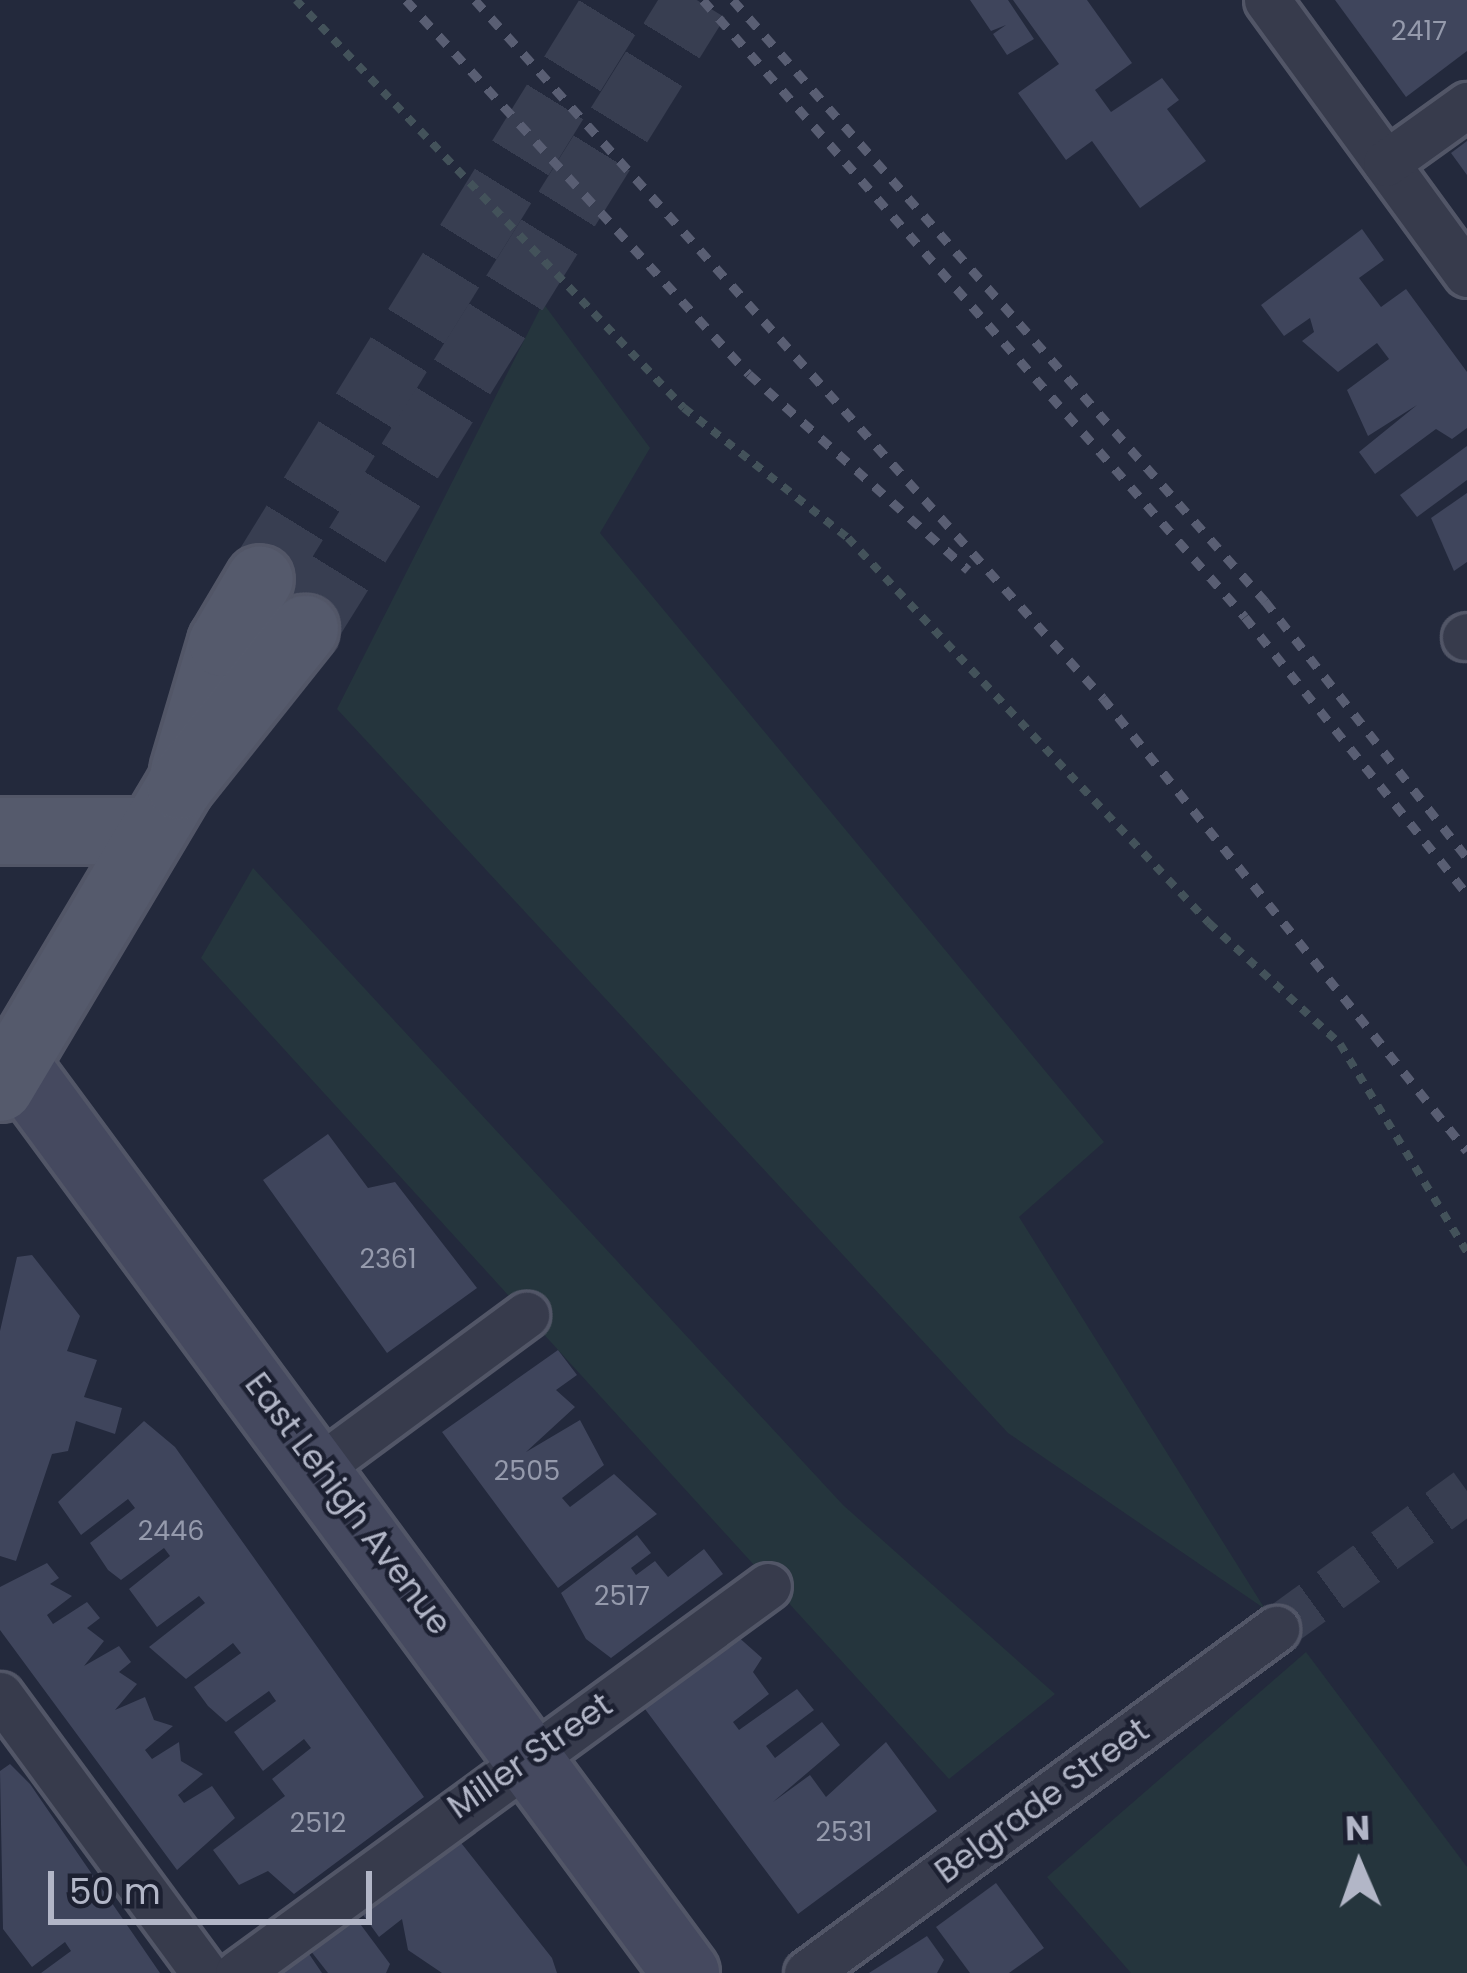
<!DOCTYPE html>
<style>
body{margin:0}
#map{position:relative;width:1467px;height:1973px;overflow:hidden;background:#23293c;font-family:Poppins,sans-serif}
div>[style]{position:absolute}
.green>*{inset:0;background:#25353d}
.building>*{inset:0;background:#3f455c}
.street-tunnel>*{height:45px;margin-top:-22.5px;transform-origin:0;background:repeating-linear-gradient(90deg,#383e51 0 45px,transparent 0 67px)}
.primary-tunnel>*{height:66px;margin-top:-33px;transform-origin:0;background:repeating-linear-gradient(90deg,#383e51 0 66px,transparent 0 99px)}
.path>*{height:8px;margin-top:-4px;transform-origin:0;background:repeating-linear-gradient(90deg,#43525a 0 9px,transparent 0 18px)}
.roads{filter:drop-shadow(3px 0 #525667) drop-shadow(-3px 0 #525667) drop-shadow(0 3px #525667) drop-shadow(0 -3px #525667)}
.street>*{height:45px;margin:-22.5px;padding:0 22.5px;transform-origin:22.5px;border-radius:22.5px;background:#373b4c}
.secondary>*{height:66px;margin:-33px;padding:0 33px;transform-origin:33px;border-radius:33px;background:#45495f}
.primary>*{height:66px;margin:-33px;padding:0 33px;transform-origin:33px;border-radius:33px;background:#555a6c}
.rail>*{height:9px;margin-top:-4.5px;transform-origin:0;background:repeating-linear-gradient(90deg,#595e73 0 12px,transparent 0 24px)}
span{translate:-50% -50%;white-space:nowrap;text-align:center;line-height:1.15;-webkit-text-stroke:9px #1c2031;paint-order:stroke}
.number-label{font-size:27px;color:#959aac}
.number-label span{-webkit-text-stroke-width:0}
.street-label{font-size:33px;color:#b2b6c7}
.north{position:absolute;left:1299px;top:1805px;width:120px;height:120px;-webkit-text-stroke:9px #1c2031;paint-order:stroke;rotate:358deg;font-size:33px;font-weight:700;line-height:48px;text-align:center;color:#b2b6c7}
.north::after{content:'';display:block;margin:auto;width:42px;height:54px;background:#b2b6c7;clip-path:polygon(50% 0,100% 100%,50% 72%,0 100%)}
.scale{position:absolute;left:48px;top:1871px;width:324px;height:54px;box-sizing:border-box;border:6px solid #b2b6c7;border-top:0;padding-left:15px;font-size:36px;line-height:42px;white-space:nowrap;color:#b2b6c7;-webkit-text-stroke:9px #1c2031;paint-order:stroke}
</style>
<div id="map">
<div class="green">
<i style="clip-path:polygon(543px 303px,650px 448px,600px 533px,1104px 1142px,1019px 1217px,1265px 1609px,1008px 1433px,337px 709px)"></i>
<i style="clip-path:polygon(253px 868px,843px 1505px,1055px 1694px,949px 1779px,201px 958px)"></i>
<i style="clip-path:polygon(1306px 1652px,1467px 1867px,1467px 1973px,1131px 1973px,1047px 1877px)"></i>
</div>
<div class="building">
<i style="clip-path:polygon(970px 0,1008px 0,1034px 39px,1007px 55px,993px 34px,1006px 25px,991px 31px)"></i>
<i style="clip-path:polygon(1013px 0,1087px 0,1132px 63px,1095px 90px,1111px 112px,1162px 78px,1179px 100px,1167px 109px,1206px 161px,1140px 208px,1092px 141px,1066px 160px,1018px 93px,1059px 64px)"></i>
<i style="clip-path:polygon(1335px 0,1467px 0,1467px 51px,1406px 97px)"></i>
<i style="clip-path:polygon(1467px 141px,1467px 175px,1451px 153px)"></i>
<i style="clip-path:polygon(1362px 229px,1384px 260px,1359px 278px,1381px 307px,1406px 289px,1467px 372px,1467px 428px,1452px 439px,1436px 429px,1375px 474px,1359px 452px,1417px 405px,1368px 436px,1347px 390px,1389px 359px,1377px 343px,1338px 372px,1302px 341px,1314px 332px,1310px 318px,1284px 336px,1261px 305px)"></i>
<i style="clip-path:polygon(1467px 446px,1467px 480px,1417px 517px,1400px 495px)"></i>
<i style="clip-path:polygon(1467px 493px,1467px 562px,1454px 571px,1431px 518px)"></i>
<i style="clip-path:polygon(328px 1134px,368px 1188px,395px 1182px,477px 1288px,387px 1353px,263px 1180px)"></i>
<i style="clip-path:polygon(32px 1255px,80px 1316px,67px 1351px,97px 1360px,84px 1397px,122px 1408px,115px 1434px,76px 1421px,68px 1451px,52px 1454px,16px 1561px,0 1556px,0 1331px,17px 1257px)"></i>
<i style="clip-path:polygon(558px 1350px,577px 1375px,556px 1390px,575px 1407px,526px 1452px,580px 1420px,604px 1465px,562px 1498px,570px 1507px,614px 1474px,657px 1514px,558px 1588px,442px 1432px)"></i>
<i style="clip-path:polygon(144px 1421px,175px 1447px,424px 1797px,294px 1894px,268px 1871px,239px 1885px,213px 1850px,285px 1796px,272px 1779px,311px 1748px,304px 1739px,263px 1771px,234px 1732px,276px 1701px,269px 1691px,226px 1722px,208px 1706px,194px 1687px,241px 1653px,233px 1643px,186px 1679px,149px 1647px,205px 1603px,199px 1596px,157px 1627px,129px 1589px,170px 1556px,164px 1548px,121px 1580px,108px 1570px,90px 1543px,135px 1508px,128px 1499px,81px 1535px,58px 1502px)"></i>
<i style="clip-path:polygon(637px 1535px,651px 1553px,631px 1568px,636px 1575px,655px 1561px,668px 1577px,704px 1549px,723px 1574px,611px 1658px,586px 1639px,561px 1593px)"></i>
<i style="clip-path:polygon(47px 1563px,59px 1578px,50px 1584px,72px 1596px,47px 1615px,53px 1624px,87px 1602px,100px 1618px,87px 1628px,104px 1641px,84px 1666px,119px 1646px,131px 1662px,119px 1672px,137px 1684px,115px 1710px,145px 1697px,154px 1720px,173px 1726px,145px 1750px,152px 1759px,179px 1742px,181px 1761px,203px 1774px,178px 1795px,184px 1803px,212px 1786px,235px 1818px,177px 1870px,0 1630px,0 1587px)"></i>
<i style="clip-path:polygon(736px 1635px,762px 1658px,753px 1672px,769px 1694px,733px 1722px,739px 1730px,797px 1689px,814px 1710px,766px 1746px,775px 1758px,822px 1722px,840px 1745px,773px 1802px,810px 1775px,826px 1797px,886px 1742px,937px 1811px,798px 1914px,642px 1705px)"></i>
<i style="clip-path:polygon(10px 1764px,30px 1784px,160px 1973px,41px 1973px,71px 1951px,65px 1942px,32px 1967px,3px 1929px,0 1771px)"></i>
<i style="clip-path:polygon(458px 1839px,552px 1958px,557px 1973px,442px 1973px,408px 1950px,402px 1919px,379px 1937px,361px 1912px)"></i>
<i style="clip-path:polygon(996px 1883px,1044px 1948px,1009px 1973px,970px 1973px,936px 1927px)"></i>
<i style="clip-path:polygon(355px 1917px,390px 1964px,386px 1973px,328px 1973px,310px 1950px)"></i>
<i style="clip-path:polygon(927px 1936px,944px 1960px,937px 1973px,869px 1973px)"></i>
<i style="clip-path:polygon(307px 1951px,322px 1973px,277px 1973px,284px 1968px)"></i>
</div>
<div class="street-tunnel">
<i style="left:1276px;top:1629px;width:236px;rotate:-36deg"></i>
</div>
<div class="primary-tunnel">
<i style="left:260px;top:579px;width:681px;rotate:-58.27deg"></i>
<i style="left:305px;top:629px;width:741px;rotate:-58.07deg"></i>
</div>
<div class="path">
<i style="left:296px;top:0;width:563px;rotate:46.44deg"></i>
<i style="left:684px;top:408px;width:209px;rotate:38.4deg"></i>
<i style="left:848px;top:538px;width:528px;rotate:46.84deg"></i>
<i style="left:1209px;top:923px;width:178px;rotate:42.7deg"></i>
<i style="left:1340px;top:1044px;width:244px;rotate:58.6deg"></i>
</div>
<div class="roads">
<div class="street">
<i style="left:1267px;top:0;width:339px;rotate:53.9deg"></i>
<i style="left:1386px;top:163px;width:100px;rotate:-35.6deg"></i>
<i style="left:1465px;top:637px;width:2px;rotate:-27deg"></i>
<i style="left:321px;top:1466px;width:255px;rotate:-36.4deg"></i>
<i style="left:0;top:1695px;width:345px;rotate:53.7deg"></i>
<i style="left:238px;top:1973px;width:656px;rotate:-36.14deg"></i>
<i style="left:807px;top:1973px;width:582px;rotate:-36.26deg"></i>
</div>
<div class="secondary">
<i style="left:11px;top:1058px;width:1137px;rotate:53.58deg"></i>
</div>
<div class="primary">
<i style="left:184px;top:771px;width:134px;rotate:-73.5deg"></i>
<i style="left:222px;top:643px;width:74px;rotate:-59.3deg"></i>
<i style="left:0;top:831px;width:152px"></i>
<i style="left:0;top:1088px;width:352px;rotate:-59.2deg"></i>
<i style="left:180px;top:786px;width:201px;rotate:-51.5deg"></i>
</div>
</div>
<div class="rail">
<i style="left:406px;top:0;width:507px;rotate:47.48deg"></i>
<i style="left:749px;top:374px;width:294px;rotate:41.8deg"></i>
<i style="left:475px;top:0;width:939px;rotate:48.02deg"></i>
<i style="left:1103px;top:698px;width:581px;rotate:51.22deg"></i>
<i style="left:703px;top:0;width:821px;rotate:48.7deg"></i>
<i style="left:1245px;top:617px;width:355px;rotate:51.3deg"></i>
<i style="left:733px;top:0;width:803px;rotate:48.49deg"></i>
<i style="left:1265px;top:601px;width:327px;rotate:51.8deg"></i>
</div>
<div class="number-label">
<span style="left:1419px;top:31px">2417</span>
<span style="left:388px;top:1259px">2361</span>
<span style="left:527px;top:1471px">2505</span>
<span style="left:171px;top:1531px">2446</span>
<span style="left:622px;top:1596px">2517</span>
<span style="left:318px;top:1823px">2512</span>
<span style="left:844px;top:1832px">2531</span>
</div>
<div class="street-label">
<span style="left:348px;top:1504px;rotate:53deg">East Lehigh Avenue</span>
<span style="left:530px;top:1756px;rotate:-35deg">Miller Street</span>
<span style="left:1042px;top:1801px;rotate:-36deg">Belgrade Street</span>
</div>
<div class="north">N</div>
<div class="scale">50 m</div>
</div>
